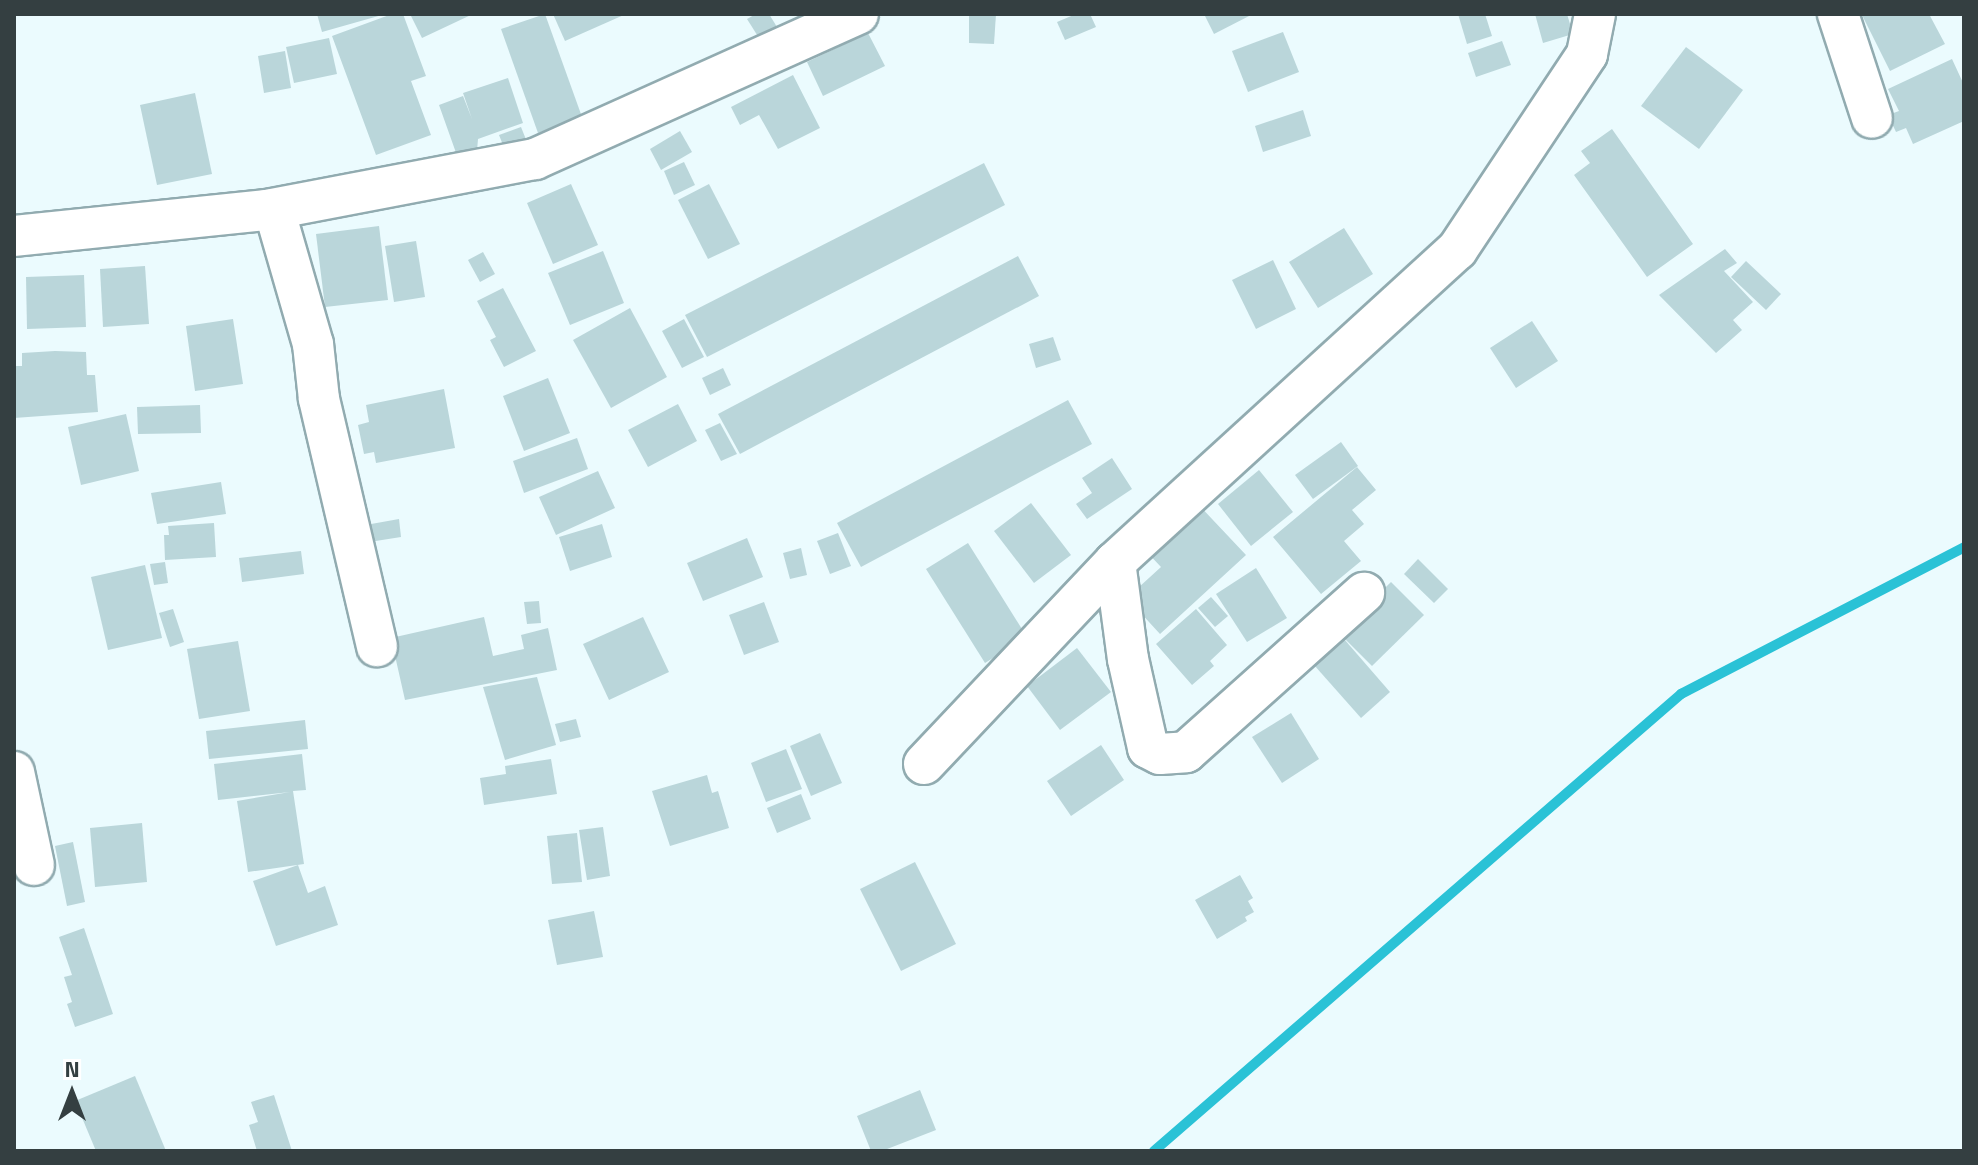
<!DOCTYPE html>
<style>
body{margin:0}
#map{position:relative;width:1978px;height:1165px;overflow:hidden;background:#ebfbfe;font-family:"Titillium Web",sans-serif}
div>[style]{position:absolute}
.stream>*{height:10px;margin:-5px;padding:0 5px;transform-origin:5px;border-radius:5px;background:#2ac2d6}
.building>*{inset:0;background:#bad6da}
.roads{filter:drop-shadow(2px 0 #91abb0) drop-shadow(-2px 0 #91abb0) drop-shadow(0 2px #91abb0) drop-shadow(0 -2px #91abb0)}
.street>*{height:40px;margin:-20px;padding:0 20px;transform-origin:20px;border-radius:20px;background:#fff}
span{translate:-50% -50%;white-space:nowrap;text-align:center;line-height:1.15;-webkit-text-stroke:6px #fff;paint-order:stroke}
.frame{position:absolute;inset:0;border:16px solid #343f41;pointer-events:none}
.north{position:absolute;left:32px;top:1053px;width:80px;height:80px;-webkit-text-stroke:6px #fff;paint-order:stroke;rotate:0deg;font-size:22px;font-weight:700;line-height:32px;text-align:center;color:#343f41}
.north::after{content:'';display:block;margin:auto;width:28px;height:36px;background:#343f41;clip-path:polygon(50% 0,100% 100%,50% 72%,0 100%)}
</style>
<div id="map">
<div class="stream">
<i style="left:1154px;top:1151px;width:698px;rotate:-40.93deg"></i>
<i style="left:1681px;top:694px;width:319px;rotate:-27.4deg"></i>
</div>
<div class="building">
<i style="clip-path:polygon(317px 14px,382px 14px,382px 15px,322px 32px)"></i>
<i style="clip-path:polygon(392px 14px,403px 14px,426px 76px,411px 81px,431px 135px,376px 155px,332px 36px)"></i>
<i style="clip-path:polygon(410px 14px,473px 14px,422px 38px)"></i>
<i style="clip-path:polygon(545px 14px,582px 117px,538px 133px,501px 29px)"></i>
<i style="clip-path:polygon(553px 14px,626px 14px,565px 41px)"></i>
<i style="clip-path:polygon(756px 14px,769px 14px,777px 27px,759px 38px,747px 19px)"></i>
<i style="clip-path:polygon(969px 14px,996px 14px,994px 44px,969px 43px)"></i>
<i style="clip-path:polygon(1076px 14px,1090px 14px,1096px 27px,1065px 40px,1057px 22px)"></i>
<i style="clip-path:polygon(1204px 14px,1253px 14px,1214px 34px)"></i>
<i style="clip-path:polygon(1458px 14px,1485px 14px,1492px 36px,1467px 44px)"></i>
<i style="clip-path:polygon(1535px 14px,1567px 14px,1573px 34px,1543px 43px)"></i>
<i style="clip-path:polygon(1929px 14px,1945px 44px,1890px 71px,1862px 15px)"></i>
<i style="clip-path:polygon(1283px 32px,1299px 72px,1248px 92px,1232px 51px)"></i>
<i style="clip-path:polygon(868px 33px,885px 66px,823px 96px,807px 62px)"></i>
<i style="clip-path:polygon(329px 38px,337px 74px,294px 83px,286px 47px)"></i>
<i style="clip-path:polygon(1502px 41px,1511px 65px,1476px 77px,1468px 53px)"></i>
<i style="clip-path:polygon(1686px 47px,1743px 90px,1699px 149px,1641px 106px)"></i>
<i style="clip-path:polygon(285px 51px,291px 88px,264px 93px,258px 56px)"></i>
<i style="clip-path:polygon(1952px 59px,1964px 85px,1964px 121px,1913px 144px,1906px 128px,1896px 132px,1888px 115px,1899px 111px,1888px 89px)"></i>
<i style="clip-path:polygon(793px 75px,820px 128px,778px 149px,759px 115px,740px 125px,731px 107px)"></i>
<i style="clip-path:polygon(508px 78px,523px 123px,478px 139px,477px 151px,460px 164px,439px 105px,463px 96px,472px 119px,463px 93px)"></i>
<i style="clip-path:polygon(195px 93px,212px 174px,157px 185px,140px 105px)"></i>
<i style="clip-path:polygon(1303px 110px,1311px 136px,1263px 152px,1255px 126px)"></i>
<i style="clip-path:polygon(521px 127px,529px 147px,507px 155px,499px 135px)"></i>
<i style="clip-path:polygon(1612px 129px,1693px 244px,1647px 277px,1574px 175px,1590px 163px,1581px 151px)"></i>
<i style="clip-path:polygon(680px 131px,692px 152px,661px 170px,650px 149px)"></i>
<i style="clip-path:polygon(684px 162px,695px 185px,674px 195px,664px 171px)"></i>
<i style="clip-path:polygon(984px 163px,1005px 205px,707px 357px,685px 315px)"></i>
<i style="clip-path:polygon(571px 184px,598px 245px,553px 264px,527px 203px)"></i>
<i style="clip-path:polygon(709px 184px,740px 244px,708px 259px,678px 200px)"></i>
<i style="clip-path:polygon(379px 226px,388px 300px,325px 307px,316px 234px)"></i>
<i style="clip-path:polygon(1344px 228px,1373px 274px,1318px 308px,1289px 262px)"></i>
<i style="clip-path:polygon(416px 241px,425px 297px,394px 302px,385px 246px)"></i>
<i style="clip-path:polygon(1725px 249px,1737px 263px,1724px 271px,1753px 302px,1733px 320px,1742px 330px,1716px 353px,1659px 295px)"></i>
<i style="clip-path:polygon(603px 251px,624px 303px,570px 325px,548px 273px)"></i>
<i style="clip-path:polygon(483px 252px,495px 274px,480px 282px,468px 260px)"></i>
<i style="clip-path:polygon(1018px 256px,1039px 296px,740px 454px,718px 414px)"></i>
<i style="clip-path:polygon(1273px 260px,1296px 309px,1256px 329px,1232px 280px)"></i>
<i style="clip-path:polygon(1746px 261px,1781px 294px,1766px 310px,1731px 277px)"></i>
<i style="clip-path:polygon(145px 266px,149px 324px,103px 327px,100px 269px)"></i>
<i style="clip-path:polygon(84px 275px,86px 327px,27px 329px,26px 277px)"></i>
<i style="clip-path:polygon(503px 288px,536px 351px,504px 367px,490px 340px,496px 337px,477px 301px)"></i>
<i style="clip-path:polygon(630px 308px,667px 377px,611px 408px,573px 340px)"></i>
<i style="clip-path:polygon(233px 319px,243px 384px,195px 391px,186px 326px)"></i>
<i style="clip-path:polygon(684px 319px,704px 357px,682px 368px,662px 331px)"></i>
<i style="clip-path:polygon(1532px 321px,1558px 361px,1516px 388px,1490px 348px)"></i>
<i style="clip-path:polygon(1053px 337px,1061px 360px,1036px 368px,1029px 344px)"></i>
<i style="clip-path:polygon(55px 351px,86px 352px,87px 375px,95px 375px,98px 412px,14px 418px,14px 366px,22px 366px,22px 353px)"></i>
<i style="clip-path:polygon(723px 368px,731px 385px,710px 395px,702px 378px)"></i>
<i style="clip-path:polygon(548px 378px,570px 433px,524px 451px,503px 396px)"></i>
<i style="clip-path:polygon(444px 389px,455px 448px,376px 463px,374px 452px,364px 454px,358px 425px,369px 422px,366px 405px)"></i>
<i style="clip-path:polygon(1068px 400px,1092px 444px,861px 567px,837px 523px)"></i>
<i style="clip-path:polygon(678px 404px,697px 441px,648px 467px,628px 430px)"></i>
<i style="clip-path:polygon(200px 405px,201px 433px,138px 434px,137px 407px)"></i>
<i style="clip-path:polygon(126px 414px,139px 471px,81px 485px,68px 427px)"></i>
<i style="clip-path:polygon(720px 423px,737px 454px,721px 461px,705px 430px)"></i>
<i style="clip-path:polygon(577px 438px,588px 469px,524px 493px,513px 461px)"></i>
<i style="clip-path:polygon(1341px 442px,1358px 466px,1313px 499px,1295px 475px)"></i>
<i style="clip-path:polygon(1112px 458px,1132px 489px,1087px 519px,1076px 504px,1092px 493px,1082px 478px)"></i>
<i style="clip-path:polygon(1357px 467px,1376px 490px,1352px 510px,1364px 524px,1344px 541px,1361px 561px,1321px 594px,1273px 537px)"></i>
<i style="clip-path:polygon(1259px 470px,1293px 512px,1251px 546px,1218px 504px)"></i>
<i style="clip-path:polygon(598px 471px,615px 508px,556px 535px,539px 497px)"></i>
<i style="clip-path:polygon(221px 482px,226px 514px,157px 524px,151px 493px)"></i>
<i style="clip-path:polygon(1196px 502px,1246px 555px,1160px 634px,1127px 598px,1161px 567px,1144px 549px)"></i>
<i style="clip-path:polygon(1031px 503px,1071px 555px,1034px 583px,994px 531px)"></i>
<i style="clip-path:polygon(399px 519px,401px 537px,363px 543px,360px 526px)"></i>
<i style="clip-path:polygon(214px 523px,216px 557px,165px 560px,164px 535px,169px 535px,168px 526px)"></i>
<i style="clip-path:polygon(602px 524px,612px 557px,570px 571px,559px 537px)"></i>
<i style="clip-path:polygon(838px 533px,851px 566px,830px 574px,817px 541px)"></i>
<i style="clip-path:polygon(747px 538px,763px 577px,703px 601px,687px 563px)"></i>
<i style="clip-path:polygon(968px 543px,1027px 637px,985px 663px,926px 569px)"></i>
<i style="clip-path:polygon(801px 548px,807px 575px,790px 579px,783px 553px)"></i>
<i style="clip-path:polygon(301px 551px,304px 574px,242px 582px,239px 558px)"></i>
<i style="clip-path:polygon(1418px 559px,1448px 589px,1434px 603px,1404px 574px)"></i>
<i style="clip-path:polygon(165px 562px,168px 583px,154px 585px,150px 564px)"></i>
<i style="clip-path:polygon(145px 565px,162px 638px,108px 650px,91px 577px)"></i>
<i style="clip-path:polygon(1256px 568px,1287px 618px,1247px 642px,1216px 594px)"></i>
<i style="clip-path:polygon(1391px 582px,1424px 615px,1372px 666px,1339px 633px)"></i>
<i style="clip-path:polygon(1211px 597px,1228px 616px,1215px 627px,1198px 608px)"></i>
<i style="clip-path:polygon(539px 601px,541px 623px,527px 624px,524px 602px)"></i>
<i style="clip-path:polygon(764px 602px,779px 642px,744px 655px,729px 615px)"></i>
<i style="clip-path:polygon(173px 609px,184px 642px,170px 647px,159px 613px)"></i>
<i style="clip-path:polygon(1196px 609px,1227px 645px,1210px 661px,1214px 666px,1192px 685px,1156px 644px)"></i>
<i style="clip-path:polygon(484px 617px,493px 656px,524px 649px,521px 635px,548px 628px,557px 670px,405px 700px,391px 638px)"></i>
<i style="clip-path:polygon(643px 617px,669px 672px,609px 700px,583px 644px)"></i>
<i style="clip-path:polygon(1344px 639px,1390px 692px,1361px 718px,1314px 665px)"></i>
<i style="clip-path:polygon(238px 641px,250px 711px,199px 719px,187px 649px)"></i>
<i style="clip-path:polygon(1077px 648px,1111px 692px,1060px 730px,1027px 686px)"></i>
<i style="clip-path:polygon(537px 677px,556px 745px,505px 760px,483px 687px)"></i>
<i style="clip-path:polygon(1291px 713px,1319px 759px,1282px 783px,1252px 737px)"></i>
<i style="clip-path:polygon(576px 719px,581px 737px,560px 742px,555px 724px)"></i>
<i style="clip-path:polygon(305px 720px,308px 749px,209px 759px,206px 731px)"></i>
<i style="clip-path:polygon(820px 733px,842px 783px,811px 796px,790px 746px)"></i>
<i style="clip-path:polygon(1101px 745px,1124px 780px,1071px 816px,1047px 781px)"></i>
<i style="clip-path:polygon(786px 749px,802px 789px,766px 802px,751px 763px)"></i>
<i style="clip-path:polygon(302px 754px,306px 790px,293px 791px,304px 864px,248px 872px,237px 801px,290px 792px,218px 800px,214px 764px)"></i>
<i style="clip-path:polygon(551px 759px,557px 794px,484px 805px,480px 778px,506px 774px,505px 766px)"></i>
<i style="clip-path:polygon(707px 775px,712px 793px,718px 791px,729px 828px,670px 846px,652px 791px)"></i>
<i style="clip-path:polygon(801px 794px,811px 819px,777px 833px,767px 808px)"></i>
<i style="clip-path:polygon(142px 823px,147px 882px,95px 887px,90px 828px)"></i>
<i style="clip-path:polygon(603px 827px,610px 876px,587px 880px,579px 830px)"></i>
<i style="clip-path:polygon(577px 833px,582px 882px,552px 884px,547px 836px)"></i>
<i style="clip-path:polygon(73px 842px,85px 902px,67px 906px,55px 846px)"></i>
<i style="clip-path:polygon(915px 862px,956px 944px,901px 971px,860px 889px)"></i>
<i style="clip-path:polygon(298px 865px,308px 893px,325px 886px,338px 925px,276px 946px,253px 881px)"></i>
<i style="clip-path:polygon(1240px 875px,1253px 898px,1248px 901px,1254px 912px,1245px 917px,1247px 921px,1217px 939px,1195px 900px)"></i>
<i style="clip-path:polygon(594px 911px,603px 957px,557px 965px,548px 920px)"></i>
<i style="clip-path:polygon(84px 928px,113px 1014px,75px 1027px,67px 1004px,72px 1002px,64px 977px,72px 975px,59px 937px)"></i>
<i style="clip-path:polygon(135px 1076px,166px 1151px,96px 1151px,75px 1101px)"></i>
<i style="clip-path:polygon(920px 1090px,936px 1130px,882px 1151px,871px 1151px,857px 1116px)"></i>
<i style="clip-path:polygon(274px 1095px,292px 1151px,257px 1151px,249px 1125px,258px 1122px,251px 1102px)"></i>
</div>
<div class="roads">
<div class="street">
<i style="left:1838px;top:14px;width:109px;rotate:71.9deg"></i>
<i style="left:274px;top:209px;width:141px;rotate:73.9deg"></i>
<i style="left:313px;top:344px;width:55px;rotate:83.8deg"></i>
<i style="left:319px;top:399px;width:254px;rotate:76.8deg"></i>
<i style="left:14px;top:236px;width:254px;rotate:-5.9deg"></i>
<i style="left:267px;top:210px;width:273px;rotate:-10.8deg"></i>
<i style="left:535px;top:159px;width:354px;rotate:-24.2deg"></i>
<i style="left:1115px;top:562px;width:98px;rotate:82.4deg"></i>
<i style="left:1128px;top:659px;width:91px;rotate:77.3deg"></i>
<i style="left:1148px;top:748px;width:13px;rotate:27deg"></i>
<i style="left:1160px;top:754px;width:26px;rotate:-4deg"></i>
<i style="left:1186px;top:752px;width:239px;rotate:-41.8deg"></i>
<i style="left:924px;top:764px;width:278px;rotate:-46.6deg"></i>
<i style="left:1115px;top:562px;width:463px;rotate:-42.4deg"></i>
<i style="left:1457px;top:250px;width:235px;rotate:-56.4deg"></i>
<i style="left:1587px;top:54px;width:41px;rotate:-78.7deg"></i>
<i style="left:14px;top:772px;width:95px;rotate:77.9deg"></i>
</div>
</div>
<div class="frame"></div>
<div class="north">N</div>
</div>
